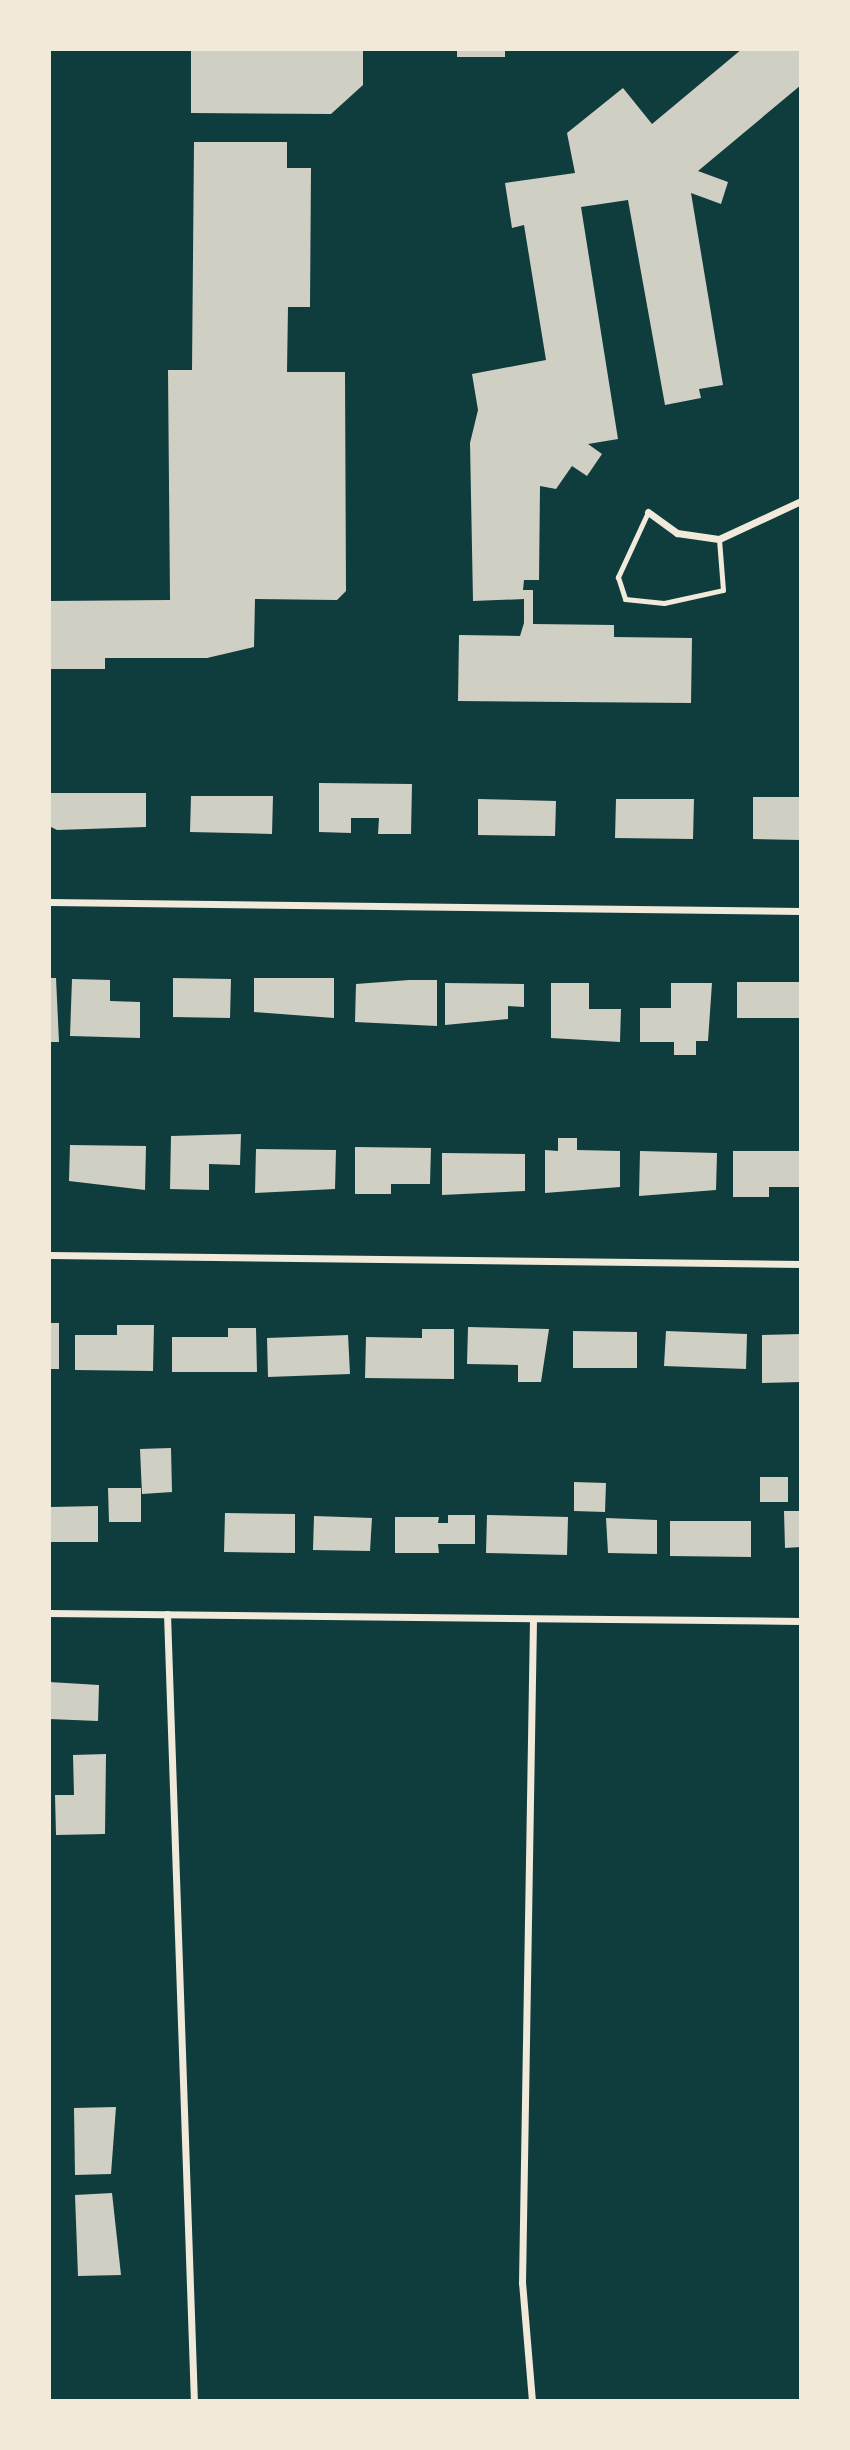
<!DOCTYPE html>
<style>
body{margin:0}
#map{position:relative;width:850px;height:2450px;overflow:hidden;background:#0f3d3e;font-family:Arial,sans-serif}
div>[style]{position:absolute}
.building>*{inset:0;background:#cfcfc3}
.service>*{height:5px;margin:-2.5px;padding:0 2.5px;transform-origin:2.5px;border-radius:2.5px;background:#f1e9da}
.minor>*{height:7px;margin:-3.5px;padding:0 3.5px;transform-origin:3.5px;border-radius:3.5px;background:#f1e9da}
span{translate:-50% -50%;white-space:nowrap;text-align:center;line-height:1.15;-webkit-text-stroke:5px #f1e9da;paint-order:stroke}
.frame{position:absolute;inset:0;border:51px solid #f1e9da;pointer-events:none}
</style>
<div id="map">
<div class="building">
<i style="clip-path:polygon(191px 49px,363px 49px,363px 85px,331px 114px,191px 113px)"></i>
<i style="clip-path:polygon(457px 49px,505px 49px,505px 57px,457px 57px)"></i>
<i style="clip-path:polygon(742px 49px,801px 49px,801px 85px,698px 171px,728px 182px,721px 204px,691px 193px,723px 385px,699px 389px,701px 398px,665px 405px,628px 200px,581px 207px,618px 439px,588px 444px,602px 454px,587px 476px,572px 466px,556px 489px,540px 486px,539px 580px,524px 580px,523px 590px,533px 590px,533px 624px,614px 625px,614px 637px,692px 638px,691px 703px,458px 701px,459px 635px,520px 636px,524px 623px,524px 599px,473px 601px,470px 443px,478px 410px,472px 374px,546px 360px,524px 225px,512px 228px,505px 183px,575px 173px,567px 133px,623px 88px,652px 124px)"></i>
<i style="clip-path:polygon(194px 142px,287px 142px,287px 168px,311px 168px,310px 307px,288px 307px,287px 372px,345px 372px,346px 591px,337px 600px,255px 599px,254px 647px,207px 658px,105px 658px,105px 669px,49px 669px,49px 601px,170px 600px,168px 370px,192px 370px)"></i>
<i style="clip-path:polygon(319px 783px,412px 784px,411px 834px,378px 834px,379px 818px,351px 818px,351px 833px,319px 832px)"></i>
<i style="clip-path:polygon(49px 793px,146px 793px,146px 827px,57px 830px,49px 826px)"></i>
<i style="clip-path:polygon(191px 796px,273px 796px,272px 834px,190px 832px)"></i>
<i style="clip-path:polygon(753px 797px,801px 797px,801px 840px,753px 839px)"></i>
<i style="clip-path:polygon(478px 799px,556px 801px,555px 836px,478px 835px)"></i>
<i style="clip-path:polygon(616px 799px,694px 799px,693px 839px,615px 838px)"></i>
<i style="clip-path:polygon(49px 978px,56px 978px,59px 1042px,49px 1042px)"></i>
<i style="clip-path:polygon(173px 978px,231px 979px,230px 1018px,173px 1017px)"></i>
<i style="clip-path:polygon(254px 978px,334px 978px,334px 1018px,254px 1012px)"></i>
<i style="clip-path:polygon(72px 979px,110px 980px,110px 1001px,140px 1002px,140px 1038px,70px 1036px)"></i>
<i style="clip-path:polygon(409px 980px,437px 980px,437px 1026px,355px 1022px,356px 984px)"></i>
<i style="clip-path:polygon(737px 982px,799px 982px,800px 1018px,737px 1018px)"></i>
<i style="clip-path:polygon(445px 983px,524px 984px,524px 1007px,508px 1006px,508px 1019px,445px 1025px)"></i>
<i style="clip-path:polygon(551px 983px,589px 983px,589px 1009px,621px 1009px,620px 1042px,551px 1038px)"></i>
<i style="clip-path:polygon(671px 983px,712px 983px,708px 1041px,696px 1041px,696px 1055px,674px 1055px,674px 1042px,640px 1042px,640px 1008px,671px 1008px)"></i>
<i style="clip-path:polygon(241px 1134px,240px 1165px,209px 1164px,209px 1190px,170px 1189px,171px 1136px)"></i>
<i style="clip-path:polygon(558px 1138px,577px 1138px,577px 1150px,620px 1151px,620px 1187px,545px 1193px,545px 1150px,558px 1151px)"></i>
<i style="clip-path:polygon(70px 1145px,146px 1146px,145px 1190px,69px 1181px)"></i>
<i style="clip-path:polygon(355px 1147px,431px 1148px,430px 1184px,391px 1184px,391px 1194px,355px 1194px)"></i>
<i style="clip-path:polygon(256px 1149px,336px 1150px,335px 1189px,255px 1193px)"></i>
<i style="clip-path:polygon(640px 1151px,717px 1153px,716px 1190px,639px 1196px)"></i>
<i style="clip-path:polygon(733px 1151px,801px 1151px,801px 1187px,769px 1187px,769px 1197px,733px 1197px)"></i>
<i style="clip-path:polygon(442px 1153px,525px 1154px,525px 1191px,442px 1195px)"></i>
<i style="clip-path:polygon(49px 1323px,59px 1323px,59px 1369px,49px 1369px)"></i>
<i style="clip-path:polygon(117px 1325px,154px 1325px,153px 1371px,75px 1370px,75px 1335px,117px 1335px)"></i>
<i style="clip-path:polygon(468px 1327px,549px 1329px,541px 1382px,518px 1382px,518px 1365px,467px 1364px)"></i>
<i style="clip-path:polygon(228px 1328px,256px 1328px,257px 1372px,172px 1372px,172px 1337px,228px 1337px)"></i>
<i style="clip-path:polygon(422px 1329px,454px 1329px,454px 1379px,365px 1378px,366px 1337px,422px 1338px)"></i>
<i style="clip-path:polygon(573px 1331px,637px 1332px,637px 1368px,573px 1368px)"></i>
<i style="clip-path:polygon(666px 1331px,747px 1334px,746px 1369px,664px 1366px)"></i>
<i style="clip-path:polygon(801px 1334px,801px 1382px,762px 1383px,762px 1335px)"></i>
<i style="clip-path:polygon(348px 1335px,350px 1374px,268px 1377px,267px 1338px)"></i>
<i style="clip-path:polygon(171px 1448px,172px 1492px,142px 1494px,140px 1449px)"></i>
<i style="clip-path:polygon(760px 1477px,788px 1477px,788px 1502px,760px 1502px)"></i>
<i style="clip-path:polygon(574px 1482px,606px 1483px,605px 1512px,574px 1511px)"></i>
<i style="clip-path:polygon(108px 1488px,141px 1488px,141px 1522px,109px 1522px)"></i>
<i style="clip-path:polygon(98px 1506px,98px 1542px,51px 1542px,51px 1507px)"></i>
<i style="clip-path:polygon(784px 1511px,801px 1511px,801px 1547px,785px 1548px)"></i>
<i style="clip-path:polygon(225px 1513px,295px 1514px,295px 1553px,224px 1552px)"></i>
<i style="clip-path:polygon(448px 1515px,475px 1515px,475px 1544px,438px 1544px,439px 1553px,395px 1553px,395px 1517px,439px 1517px,438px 1523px,448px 1523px)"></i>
<i style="clip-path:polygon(487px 1515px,568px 1517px,567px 1555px,486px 1553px)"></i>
<i style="clip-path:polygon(314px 1516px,372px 1518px,370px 1551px,313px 1550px)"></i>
<i style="clip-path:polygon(606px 1518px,657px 1520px,657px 1554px,608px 1553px)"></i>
<i style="clip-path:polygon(670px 1521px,751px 1521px,751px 1557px,670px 1556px)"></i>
<i style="clip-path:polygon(49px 1682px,99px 1685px,98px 1721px,49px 1719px)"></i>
<i style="clip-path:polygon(106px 1754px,105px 1834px,56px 1835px,55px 1795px,74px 1795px,73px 1755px)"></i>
<i style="clip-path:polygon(116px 2107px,111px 2174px,75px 2175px,74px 2108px)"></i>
<i style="clip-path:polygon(112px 2193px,121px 2275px,78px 2276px,75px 2195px)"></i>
</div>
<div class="service">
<i style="left:648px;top:512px;width:72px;rotate:114.8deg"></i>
<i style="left:618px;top:577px;width:23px;rotate:72deg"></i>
<i style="left:625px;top:599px;width:39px;rotate:6deg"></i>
<i style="left:664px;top:603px;width:60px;rotate:-12.4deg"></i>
<i style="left:723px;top:590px;width:51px;rotate:-94.5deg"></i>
</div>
<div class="minor">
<i style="left:648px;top:512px;width:36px;rotate:36deg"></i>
<i style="left:677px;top:533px;width:42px;rotate:8.1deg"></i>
<i style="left:719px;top:539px;width:90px;rotate:-24.9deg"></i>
<i style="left:49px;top:902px;width:752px;rotate:0.69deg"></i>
<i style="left:49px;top:1255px;width:752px;rotate:0.69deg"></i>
<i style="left:49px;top:1613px;width:752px;rotate:0.61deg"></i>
<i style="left:167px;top:1614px;width:787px;rotate:88.04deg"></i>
<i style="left:532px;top:2401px;width:118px;rotate:-94.8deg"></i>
<i style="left:522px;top:2283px;width:663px;rotate:-89.05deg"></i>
</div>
<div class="frame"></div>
</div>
